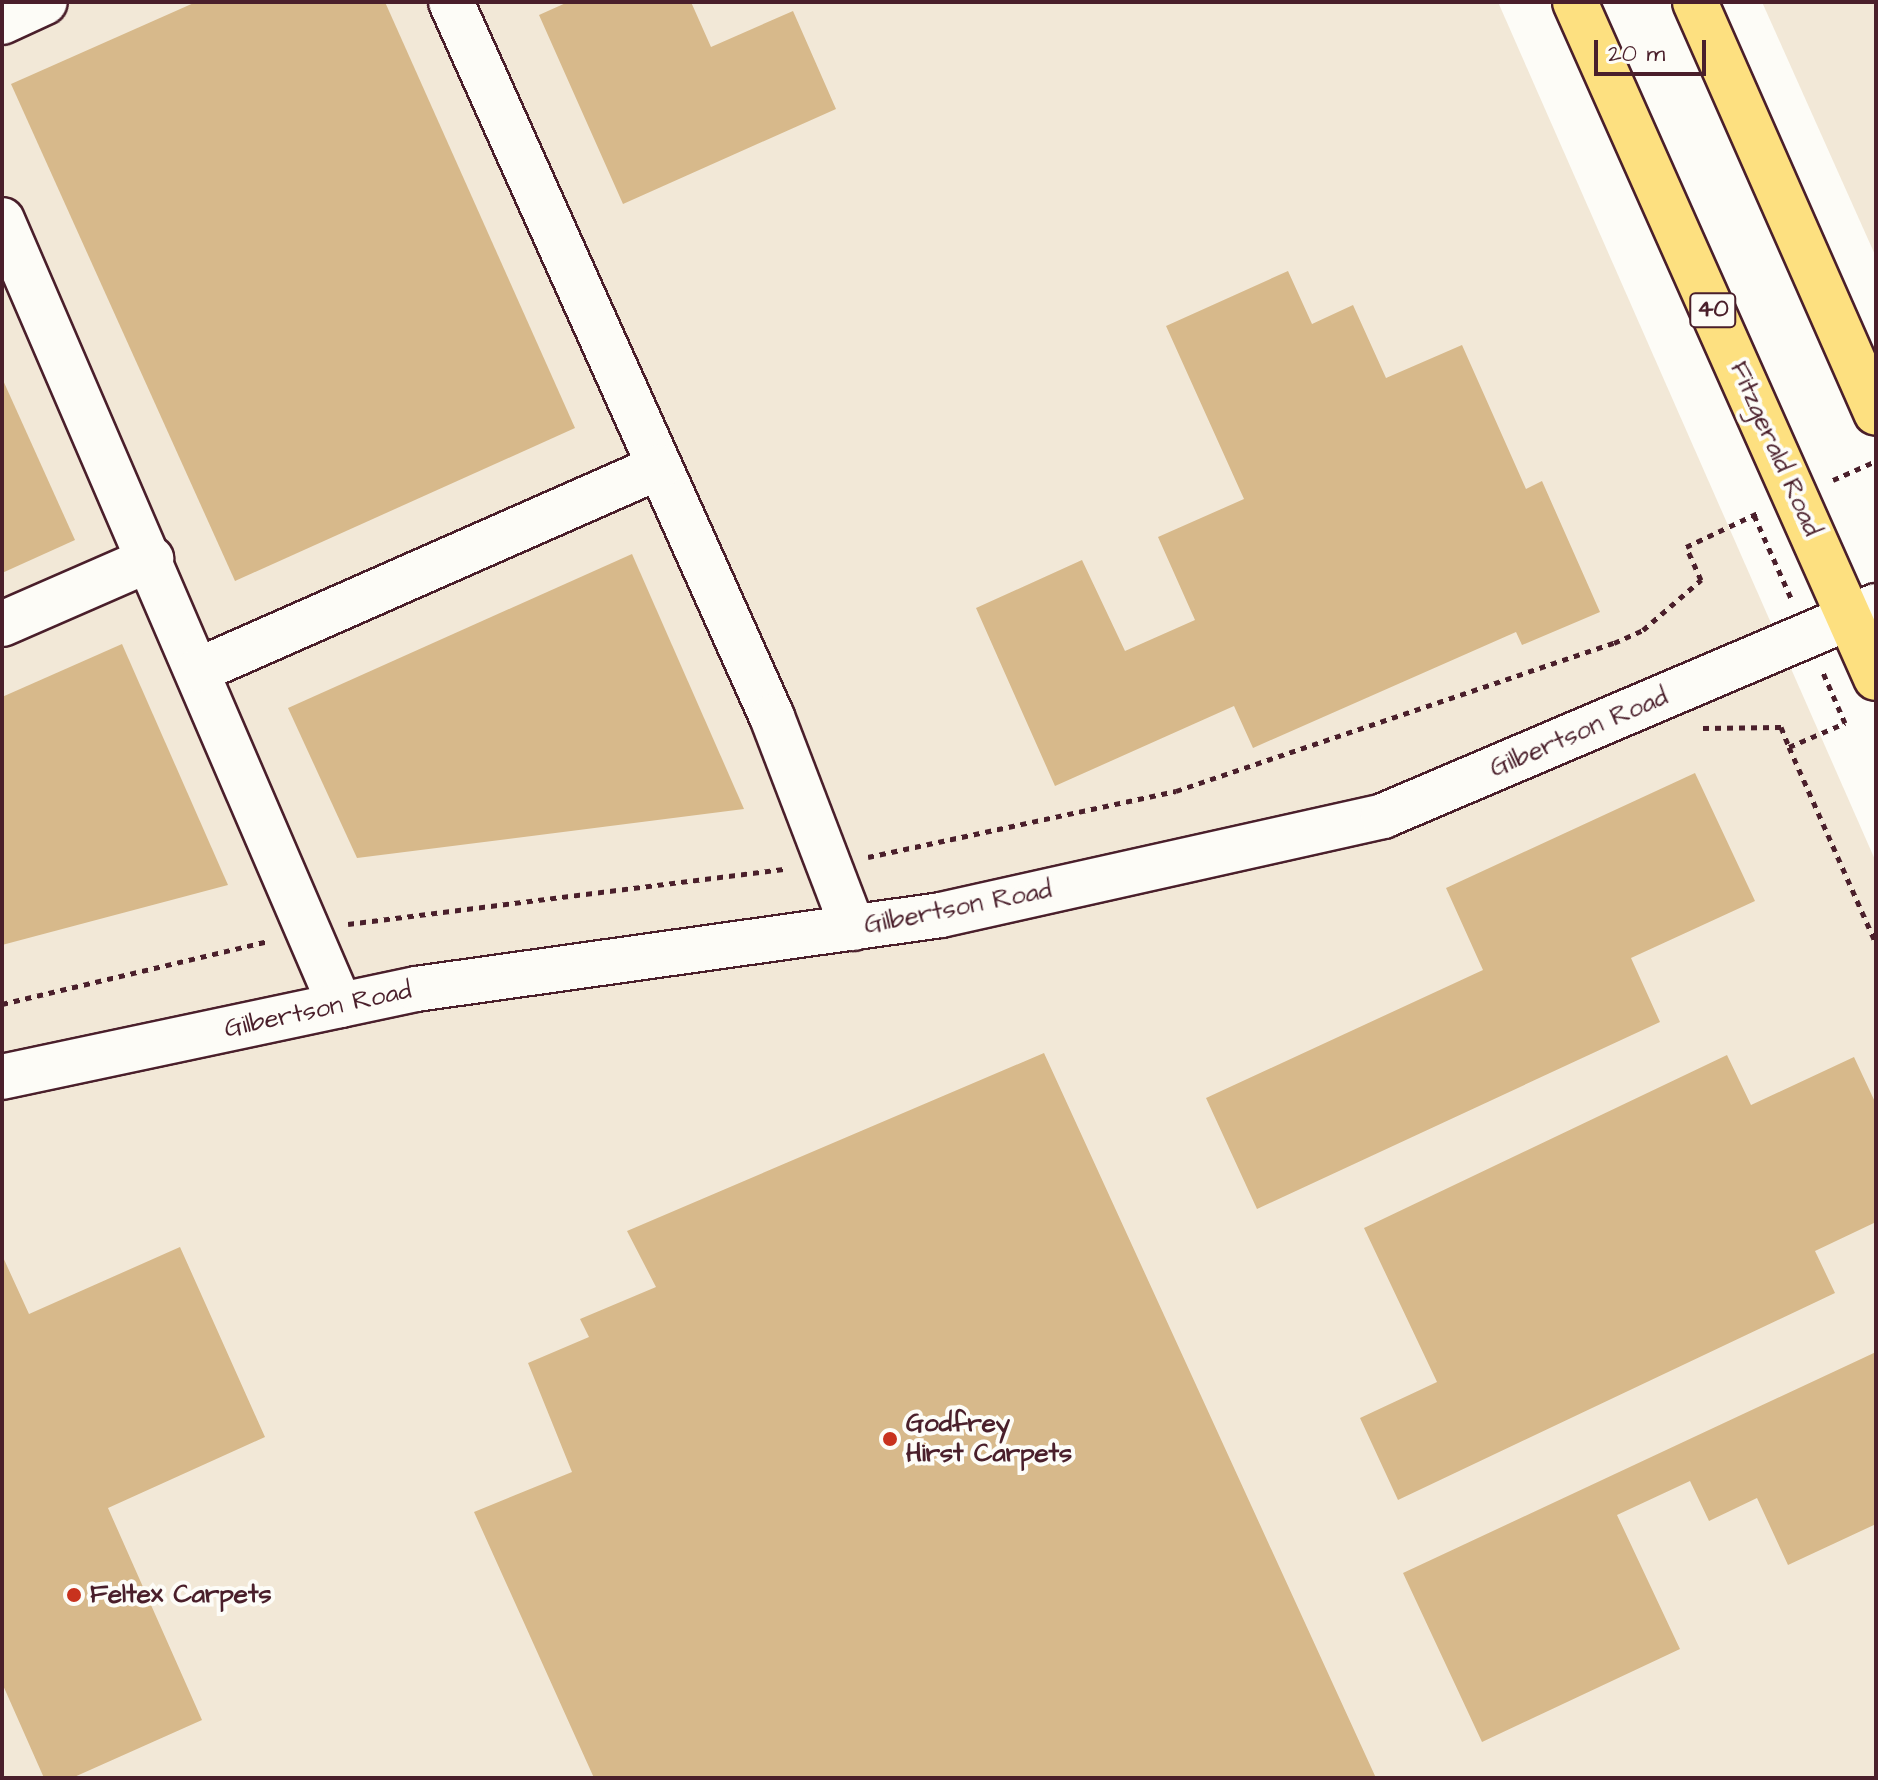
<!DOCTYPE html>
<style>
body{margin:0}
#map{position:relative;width:1878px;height:1780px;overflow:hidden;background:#fdfcf7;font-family:"Architects Daughter",sans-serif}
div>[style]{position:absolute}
.built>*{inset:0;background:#f2e8d7}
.building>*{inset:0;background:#d7b98b}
.path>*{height:5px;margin-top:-2.5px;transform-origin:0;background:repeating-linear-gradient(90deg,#4a1f2b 0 6px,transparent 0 12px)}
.roads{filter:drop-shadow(2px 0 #4a1f2b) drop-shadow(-2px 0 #4a1f2b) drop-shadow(0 2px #4a1f2b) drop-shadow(0 -2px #4a1f2b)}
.minor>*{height:44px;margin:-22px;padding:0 22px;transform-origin:22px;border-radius:22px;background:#fdfcf7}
.major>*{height:44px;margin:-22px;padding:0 22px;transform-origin:22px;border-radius:22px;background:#fde080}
.dots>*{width:22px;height:22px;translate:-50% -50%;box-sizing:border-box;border:4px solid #fdfcf7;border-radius:50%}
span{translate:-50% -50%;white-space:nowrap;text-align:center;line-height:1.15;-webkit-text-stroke:8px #fdfcf7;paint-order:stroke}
.shield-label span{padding:2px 6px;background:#fdfcf7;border:2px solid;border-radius:6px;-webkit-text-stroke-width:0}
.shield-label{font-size:24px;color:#4a1f2b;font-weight:700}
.street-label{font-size:26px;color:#4a1f2b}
.poi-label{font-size:26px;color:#4a1f2b;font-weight:700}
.left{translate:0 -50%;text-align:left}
.frame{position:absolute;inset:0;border:4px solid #4a1f2b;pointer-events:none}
.scale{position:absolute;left:1594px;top:40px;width:112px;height:36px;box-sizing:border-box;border:4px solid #4a1f2b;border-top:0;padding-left:10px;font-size:24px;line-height:28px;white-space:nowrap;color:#4a1f2b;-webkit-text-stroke:6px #fdfcf7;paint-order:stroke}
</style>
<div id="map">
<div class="built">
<i style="clip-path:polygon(2px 2px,1498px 2px,1876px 862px,1876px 1778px,2px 1778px)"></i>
<i style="clip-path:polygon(1762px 2px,1876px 2px,1876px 257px)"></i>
</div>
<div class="building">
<i style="clip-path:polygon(196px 2px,385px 2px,575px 428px,235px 581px,11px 84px)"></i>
<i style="clip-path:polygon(568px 2px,691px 2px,711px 47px,793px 11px,836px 109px,623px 204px,539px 15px)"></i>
<i style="clip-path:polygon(1288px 271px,1312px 324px,1353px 305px,1386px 378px,1462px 345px,1526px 489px,1542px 481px,1600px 612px,1522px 645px,1516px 632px,1253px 748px,1234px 706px,1055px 786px,976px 608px,1082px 560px,1125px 651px,1195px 620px,1158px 537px,1244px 499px,1166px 326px)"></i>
<i style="clip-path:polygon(2px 378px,75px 540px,2px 573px)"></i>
<i style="clip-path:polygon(632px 554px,744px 809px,357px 858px,288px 708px)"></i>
<i style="clip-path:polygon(122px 644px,228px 885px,2px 945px,2px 697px)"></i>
<i style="clip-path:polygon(1695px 773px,1755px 901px,1631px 958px,1660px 1022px,1257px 1209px,1206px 1098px,1483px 970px,1446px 888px)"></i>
<i style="clip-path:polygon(1044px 1053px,1376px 1778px,594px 1778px,474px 1512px,572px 1472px,528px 1363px,589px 1337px,580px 1319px,656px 1287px,627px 1231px)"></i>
<i style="clip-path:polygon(1727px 1055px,1751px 1105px,1854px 1057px,1876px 1104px,1876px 1222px,1815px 1251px,1835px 1293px,1398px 1500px,1360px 1418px,1437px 1382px,1364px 1228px)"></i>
<i style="clip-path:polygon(180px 1247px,265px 1437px,108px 1508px,202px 1720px,72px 1778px,44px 1778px,2px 1683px,2px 1255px,29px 1314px)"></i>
<i style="clip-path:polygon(1876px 1352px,1876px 1524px,1788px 1565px,1757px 1498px,1709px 1521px,1690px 1481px,1617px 1515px,1680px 1649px,1482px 1742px,1403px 1573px)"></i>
</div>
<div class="path">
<i style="left:1833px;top:480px;width:47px;rotate:-23.8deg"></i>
<i style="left:1754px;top:515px;width:91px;rotate:66deg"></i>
<i style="left:1703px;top:728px;width:78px;rotate:-0.7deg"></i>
<i style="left:1781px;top:727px;width:22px;rotate:68deg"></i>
<i style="left:1789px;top:747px;width:61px;rotate:-23.2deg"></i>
<i style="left:1845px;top:723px;width:58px;rotate:-113.5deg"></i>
<i style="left:1789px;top:747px;width:214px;rotate:66.1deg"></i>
<i style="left:868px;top:857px;width:315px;rotate:-12.1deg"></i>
<i style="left:1176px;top:791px;width:462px;rotate:-18.7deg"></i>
<i style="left:1614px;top:643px;width:32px;rotate:-24deg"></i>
<i style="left:1643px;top:630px;width:77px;rotate:-40.8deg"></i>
<i style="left:1701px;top:580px;width:36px;rotate:-114deg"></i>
<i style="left:1686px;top:547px;width:80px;rotate:-25.3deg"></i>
<i style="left:348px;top:924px;width:441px;rotate:-7.2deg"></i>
<i style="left:2px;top:1004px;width:273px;rotate:-13.3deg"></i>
</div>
<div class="roads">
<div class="minor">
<i style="left:451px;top:2px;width:784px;rotate:65.82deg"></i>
<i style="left:772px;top:717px;width:226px;rotate:69deg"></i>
<i style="left:2px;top:22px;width:47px;rotate:-24.9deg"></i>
<i style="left:2px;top:220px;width:855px;rotate:66.7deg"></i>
<i style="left:2px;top:624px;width:163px;rotate:-23.6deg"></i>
<i style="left:199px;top:670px;width:503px;rotate:-23.81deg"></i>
<i style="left:2px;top:1077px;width:423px;rotate:-12deg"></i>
<i style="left:416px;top:989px;width:530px;rotate:-8.02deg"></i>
<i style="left:941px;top:915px;width:453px;rotate:-12.6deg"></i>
<i style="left:1383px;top:816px;width:536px;rotate:-23.07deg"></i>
</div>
<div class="major">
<i style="left:1575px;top:2px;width:740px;rotate:66deg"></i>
<i style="left:1695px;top:2px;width:449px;rotate:66.2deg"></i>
</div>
</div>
<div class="dots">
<i style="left:890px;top:1439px;background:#c8321e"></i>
<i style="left:74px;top:1595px;background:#c8321e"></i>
</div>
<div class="shield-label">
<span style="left:1713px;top:310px">40</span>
</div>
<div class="street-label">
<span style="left:1775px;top:449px;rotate:66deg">Fitzgerald Road</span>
<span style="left:1579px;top:733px;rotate:-23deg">Gilbertson Road</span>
<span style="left:958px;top:908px;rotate:-11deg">Gilbertson Road</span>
<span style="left:318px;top:1010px;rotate:-12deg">Gilbertson Road</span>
</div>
<div class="poi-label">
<span class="left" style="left:906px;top:1439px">Godfrey<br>Hirst Carpets</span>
<span class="left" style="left:90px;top:1595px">Feltex Carpets</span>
</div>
<div class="frame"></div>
<div class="scale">20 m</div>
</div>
